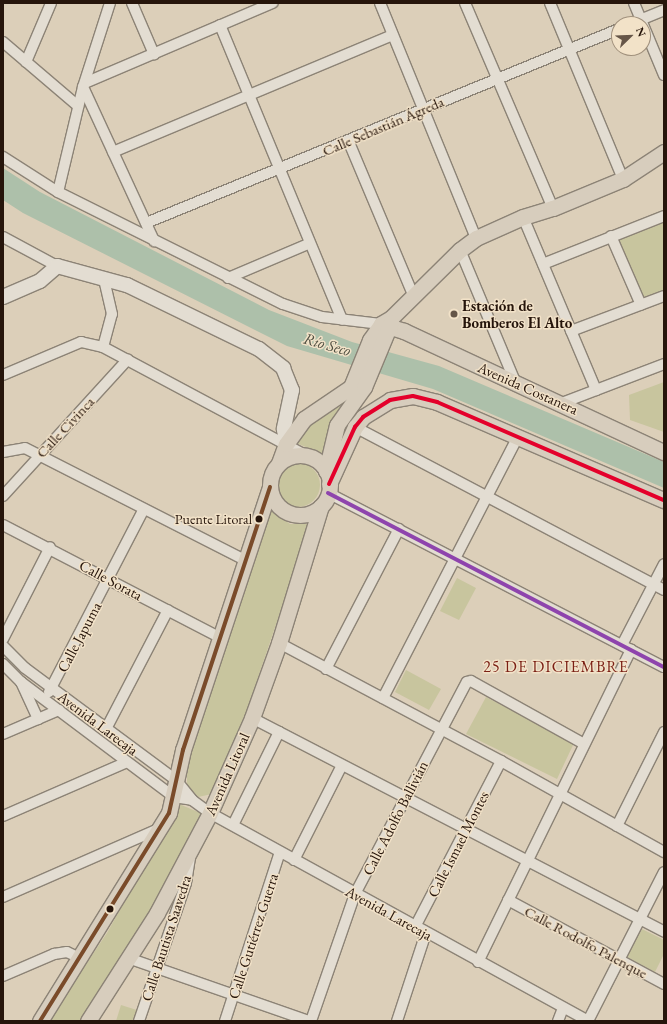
<!DOCTYPE html>
<meta charset="utf-8">
<style>
body{margin:0}
#map{position:relative;width:667px;height:1024px;overflow:hidden;background:#dccfb9;font-family:"EB Garamond",serif}
div>[style]{position:absolute}
.green>*{inset:0;background:#c8c59e}
.round{border-radius:50%}
.water>*{inset:0;background:#adc0aa}
.roads{filter:drop-shadow(1px 0 #8c8376) drop-shadow(-1px 0 #8c8376) drop-shadow(0 1px #8c8376) drop-shadow(0 -1px #8c8376)}
.street>*{height:10px;margin:-5px;padding:0 5px;transform-origin:5px;border-radius:5px;background:#e3ddd2}
.secondary>*{height:14px;margin:-7px;padding:0 7px;transform-origin:7px;border-radius:7px;background:#e3ddd2}
.primary>*{height:15px;margin:-7.5px;padding:0 7.5px;transform-origin:7.5px;border-radius:7.5px;background:#d7cdbd}
.primary>.ring{margin:-7.5px;padding:0;box-sizing:content-box;background:none;border:15px solid #d7cdbd;border-radius:50%}
.bus-1>*{height:4px;margin:-2px;padding:0 2px;transform-origin:2px;border-radius:2px;background:#7a4b2a}
.bus-2>*{height:4px;margin:-2px;padding:0 2px;transform-origin:2px;border-radius:2px;background:#e4002b}
.bus-3>*{height:4px;margin:-2px;padding:0 2px;transform-origin:2px;border-radius:2px;background:#8e44ad}
.dots>*{width:11px;height:11px;translate:-50% -50%;box-sizing:border-box;border:2px solid #f2e2c8;border-radius:50%}
span{translate:-50% -50%;white-space:nowrap;text-align:center;line-height:1.15;-webkit-text-stroke:3px #f2e2c8;paint-order:stroke}
.bus-label{font-size:14px;color:#26150b}
.right{translate:-100% -50%;text-align:right}
.street-label{font-size:15px;color:#26150b}
.poi-label{font-size:15px;color:#26150b;font-weight:700}
.left{translate:0 -50%;text-align:left}
.water-label{font-size:16px;color:#4e4e40;font-style:italic}
.neighbourhood-label{font-size:16px;color:#7a1f14;letter-spacing:1px}
.frame{position:absolute;inset:0;border:4px solid #26150b;pointer-events:none}
.north{position:absolute;left:611px;top:16px;width:40px;height:40px;box-sizing:border-box;background:#f2e2c8;border:1px solid #a0907c;border-radius:50%;rotate:67deg;font-size:11px;font-weight:700;line-height:16px;text-align:center;color:#26150b}
.north::after{content:'';display:block;margin:auto;width:14px;height:18px;background:#665648;clip-path:polygon(50% 0,100% 100%,50% 72%,0 100%)}
</style>
<div id="map">
<div class="green">
<i style="clip-path:polygon(664px 220px,664px 291px,642px 299px,618px 242px,619px 237px)"></i>
<i style="clip-path:polygon(664px 382px,664px 432px,630px 420px,629px 395px)"></i>
<i style="clip-path:polygon(347px 402px,331px 426px,322px 454px,294px 442px,305px 427px)"></i>
<i class="round" style="left:276px;top:463px;width:44px;height:44px"></i>
<i style="clip-path:polygon(268px 507px,290px 524px,310px 524px,245px 716px,212px 794px,198px 797px,187px 787px,187px 755px)"></i>
<i style="clip-path:polygon(457px 578px,476px 588px,459px 620px,440px 611px)"></i>
<i style="clip-path:polygon(406px 670px,441px 689px,429px 710px,395px 692px)"></i>
<i style="clip-path:polygon(486px 697px,574px 743px,557px 779px,466px 734px)"></i>
<i style="clip-path:polygon(179px 804px,203px 814px,190px 845px,84px 1021px,48px 1021px,107px 933px)"></i>
<i style="clip-path:polygon(642px 929px,664px 940px,664px 954px,655px 972px,627px 957px)"></i>
<i style="clip-path:polygon(121px 1005px,143px 1012px,140px 1021px,116px 1021px)"></i>
</div>
<div class="water">
<i style="clip-path:polygon(3px 168px,40px 192px,269px 310px,352px 342px,439px 366px,664px 462px,664px 488px,433px 389px,287px 346px,23px 213px,3px 200px)"></i>
</div>
<div class="roads">
<div class="street">
<i style="left:132px;top:3px;width:56px;rotate:66.7deg"></i>
<i style="left:380px;top:3px;width:254px;rotate:67.8deg"></i>
<i style="left:465px;top:3px;width:223px;rotate:66.8deg"></i>
<i style="left:550px;top:3px;width:191px;rotate:67.5deg"></i>
<i style="left:634px;top:3px;width:78px;rotate:67.4deg"></i>
<i style="left:630px;top:24px;width:37px;rotate:-22deg"></i>
<i style="left:220px;top:25px;width:319px;rotate:67.5deg"></i>
<i style="left:3px;top:42px;width:99px;rotate:40.5deg"></i>
<i style="left:26px;top:62px;width:64px;rotate:-67deg"></i>
<i style="left:85px;top:83px;width:204px;rotate:-23.1deg"></i>
<i style="left:83px;top:87px;width:170px;rotate:65.2deg"></i>
<i style="left:348px;top:140px;width:168px;rotate:67.2deg"></i>
<i style="left:113px;top:152px;width:303px;rotate:-22.7deg"></i>
<i style="left:3px;top:157px;width:65px;rotate:32.5deg"></i>
<i style="left:58px;top:192px;width:251px;rotate:26.5deg"></i>
<i style="left:283px;top:304px;width:41px;rotate:18.4deg"></i>
<i style="left:322px;top:317px;width:59px;rotate:6.8deg"></i>
<i style="left:58px;top:192px;width:108px;rotate:-76.6deg"></i>
<i style="left:83px;top:87px;width:88px;rotate:-72.2deg"></i>
<i style="left:523px;top:217px;width:188px;rotate:67.1deg"></i>
<i style="left:146px;top:223px;width:511px;rotate:-22.3deg"></i>
<i style="left:611px;top:236px;width:75px;rotate:66.5deg"></i>
<i style="left:3px;top:237px;width:61px;rotate:28.2deg"></i>
<i style="left:460px;top:250px;width:145px;rotate:67.3deg"></i>
<i style="left:543px;top:264px;width:130px;rotate:-21.6deg"></i>
<i style="left:228px;top:278px;width:87px;rotate:-23deg"></i>
<i style="left:571px;top:331px;width:99px;rotate:-20.6deg"></i>
<i style="left:103px;top:347px;width:34px;rotate:-75deg"></i>
<i style="left:112px;top:314px;width:37px;rotate:-103deg"></i>
<i style="left:3px;top:375px;width:85px;rotate:-22.9deg"></i>
<i style="left:81px;top:342px;width:23px;rotate:13deg"></i>
<i style="left:103px;top:347px;width:229px;rotate:28.1deg"></i>
<i style="left:562px;top:403px;width:109px;rotate:-20.9deg"></i>
<i style="left:355px;top:427px;width:349px;rotate:27.8deg"></i>
<i style="left:3px;top:452px;width:22px;rotate:-10deg"></i>
<i style="left:25px;top:448px;width:247px;rotate:27deg"></i>
<i style="left:328px;top:493px;width:378px;rotate:27.4deg"></i>
<i style="left:3px;top:496px;width:185px;rotate:-47.6deg"></i>
<i style="left:3px;top:525px;width:243px;rotate:27.4deg"></i>
<i style="left:3px;top:639px;width:103px;rotate:-62.9deg"></i>
<i style="left:279px;top:643px;width:251px;rotate:28deg"></i>
<i style="left:501px;top:761px;width:187px;rotate:29.2deg"></i>
<i style="left:622px;top:645px;width:91px;rotate:-62.6deg"></i>
<i style="left:3px;top:646px;width:31px;rotate:45deg"></i>
<i style="left:25px;top:668px;width:188px;rotate:36.6deg"></i>
<i style="left:176px;top:780px;width:26px;rotate:51deg"></i>
<i style="left:192px;top:800px;width:22px;rotate:36deg"></i>
<i style="left:210px;top:813px;width:431px;rotate:28.8deg"></i>
<i style="left:3px;top:664px;width:25px;rotate:45deg"></i>
<i style="left:21px;top:682px;width:191px;rotate:36.9deg"></i>
<i style="left:174px;top:797px;width:18px;rotate:9deg"></i>
<i style="left:326px;top:669px;width:158px;rotate:-62.5deg"></i>
<i style="left:21px;top:682px;width:41px;rotate:65.3deg"></i>
<i style="left:49px;top:692px;width:206px;rotate:-62.6deg"></i>
<i style="left:383px;top:698px;width:295px;rotate:-62.7deg"></i>
<i style="left:252px;top:718px;width:464px;rotate:27.4deg"></i>
<i style="left:106px;top:729px;width:134px;rotate:-62.5deg"></i>
<i style="left:3px;top:734px;width:61px;rotate:-23.2deg"></i>
<i style="left:3px;top:816px;width:135px;rotate:-23.5deg"></i>
<i style="left:233px;top:825px;width:104px;rotate:-63.7deg"></i>
<i style="left:617px;top:826px;width:105px;rotate:-63.4deg"></i>
<i style="left:294px;top:860px;width:106px;rotate:-63.2deg"></i>
<i style="left:3px;top:897px;width:170px;rotate:-23.6deg"></i>
<i style="left:508px;top:900px;width:177px;rotate:28.3deg"></i>
<i style="left:415px;top:927px;width:187px;rotate:-62.6deg"></i>
<i style="left:128px;top:958px;width:192px;rotate:19.2deg"></i>
<i style="left:478px;top:962px;width:348px;rotate:-63.9deg"></i>
<i style="left:3px;top:976px;width:56px;rotate:-23.3deg"></i>
<i style="left:54px;top:954px;width:13px;rotate:-9deg"></i>
<i style="left:67px;top:952px;width:14px;rotate:25deg"></i>
<i style="left:139px;top:1021px;width:146px;rotate:-71.2deg"></i>
<i style="left:186px;top:883px;width:26px;rotate:-81deg"></i>
<i style="left:225px;top:1021px;width:178px;rotate:-72deg"></i>
<i style="left:311px;top:1021px;width:134px;rotate:-70.9deg"></i>
<i style="left:355px;top:894px;width:240px;rotate:-62.2deg"></i>
<i style="left:467px;top:682px;width:4px;rotate:-14deg"></i>
<i style="left:471px;top:681px;width:129px;rotate:29.1deg"></i>
<i style="left:397px;top:1021px;width:93px;rotate:-71.8deg"></i>
<i style="left:558px;top:1021px;width:14px;rotate:-69deg"></i>
<i style="left:588px;top:1021px;width:167px;rotate:-63deg"></i>
</div>
<div class="secondary">
<i style="left:3px;top:297px;width:40px;rotate:-23.4deg"></i>
<i style="left:40px;top:281px;width:23px;rotate:-41deg"></i>
<i style="left:57px;top:266px;width:73px;rotate:15.2deg"></i>
<i style="left:127px;top:285px;width:147px;rotate:25.9deg"></i>
<i style="left:259px;top:349px;width:31px;rotate:38deg"></i>
<i style="left:283px;top:368px;width:24px;rotate:68deg"></i>
<i style="left:292px;top:390px;width:40px;rotate:102deg"></i>
<i style="left:284px;top:429px;width:15px;rotate:82deg"></i>
</div>
<div class="primary">
<i style="left:381px;top:324px;width:24px;rotate:17deg"></i>
<i style="left:404px;top:331px;width:287px;rotate:25deg"></i>
<i class="ring" style="left:270px;top:455px;width:45px;height:45px"></i>
<i style="left:279px;top:463px;width:20px;rotate:-70deg"></i>
<i style="left:286px;top:444px;width:31px;rotate:-54deg"></i>
<i style="left:304px;top:419px;width:57px;rotate:-34.2deg"></i>
<i style="left:351px;top:387px;width:51px;rotate:-68deg"></i>
<i style="left:370px;top:340px;width:19px;rotate:-55deg"></i>
<i style="left:381px;top:324px;width:12px;rotate:-31deg"></i>
<i style="left:391px;top:318px;width:97px;rotate:-44.6deg"></i>
<i style="left:460px;top:250px;width:20px;rotate:-37deg"></i>
<i style="left:476px;top:238px;width:51px;rotate:-24.1deg"></i>
<i style="left:523px;top:217px;width:31px;rotate:-17deg"></i>
<i style="left:553px;top:208px;width:76px;rotate:-22.5deg"></i>
<i style="left:623px;top:179px;width:49px;rotate:-33.4deg"></i>
<i style="left:326px;top:471px;width:47px;rotate:-76.6deg"></i>
<i style="left:337px;top:425px;width:47px;rotate:-54.6deg"></i>
<i style="left:364px;top:387px;width:70px;rotate:-67.4deg"></i>
<i style="left:329px;top:484px;width:63px;rotate:-65.5deg"></i>
<i style="left:355px;top:427px;width:13px;rotate:-51deg"></i>
<i style="left:363px;top:417px;width:32px;rotate:-32deg"></i>
<i style="left:390px;top:400px;width:23px;rotate:-10deg"></i>
<i style="left:413px;top:396px;width:25px;rotate:14deg"></i>
<i style="left:437px;top:402px;width:247px;rotate:23.4deg"></i>
<i style="left:40px;top:1021px;width:245px;rotate:-58.2deg"></i>
<i style="left:169px;top:813px;width:65px;rotate:-77.5deg"></i>
<i style="left:183px;top:750px;width:277px;rotate:-71.7deg"></i>
<i style="left:88px;top:1021px;width:128px;rotate:-57.4deg"></i>
<i style="left:157px;top:913px;width:113px;rotate:-62.1deg"></i>
<i style="left:210px;top:813px;width:104px;rotate:-66.1deg"></i>
<i style="left:252px;top:718px;width:80px;rotate:-70.2deg"></i>
<i style="left:279px;top:643px;width:143px;rotate:-73deg"></i>
</div>
</div>
<div class="bus-1">
<i style="left:40px;top:1021px;width:245px;rotate:-58.2deg"></i>
<i style="left:169px;top:813px;width:65px;rotate:-77.5deg"></i>
<i style="left:183px;top:750px;width:277px;rotate:-71.7deg"></i>
</div>
<div class="bus-2">
<i style="left:329px;top:484px;width:63px;rotate:-65.5deg"></i>
<i style="left:355px;top:427px;width:13px;rotate:-51deg"></i>
<i style="left:363px;top:417px;width:32px;rotate:-32deg"></i>
<i style="left:390px;top:400px;width:23px;rotate:-10deg"></i>
<i style="left:413px;top:396px;width:25px;rotate:14deg"></i>
<i style="left:437px;top:402px;width:247px;rotate:23.4deg"></i>
</div>
<div class="bus-3">
<i style="left:328px;top:493px;width:378px;rotate:27.4deg"></i>
</div>
<div class="dots">
<i style="left:454px;top:314px;background:#665648"></i>
<i style="left:259px;top:519px;background:#26150b"></i>
<i style="left:110px;top:909px;background:#26150b"></i>
</div>
<div class="bus-label">
<span class="right" style="left:252px;top:519px">Puente Litoral</span>
</div>
<div class="street-label">
<span style="left:383px;top:126px;rotate:-23deg">Calle Sebastián Ágreda</span>
<span style="left:528px;top:388px;rotate:24deg">Avenida Costanera</span>
<span style="left:65px;top:427px;rotate:-47deg">Calle Civinca</span>
<span style="left:111px;top:580px;rotate:28deg">Calle Sorata</span>
<span style="left:79px;top:637px;rotate:-62deg">Calle Japuma</span>
<span style="left:98px;top:723px;rotate:37deg">Avenida Larecaja</span>
<span style="left:227px;top:774px;rotate:-66deg">Avenida Litoral</span>
<span style="left:395px;top:818px;rotate:-63deg">Calle Adolfo Ballivián</span>
<span style="left:458px;top:844px;rotate:-63deg">Calle Ismael Montes</span>
<span style="left:389px;top:913px;rotate:29deg">Avenida Larecaja</span>
<span style="left:253px;top:936px;rotate:-72deg">Calle Gutiérrez Guerra</span>
<span style="left:166px;top:938px;rotate:-72deg">Calle Bautista Saavedra</span>
<span style="left:586px;top:942px;rotate:28deg">Calle Rodolfo Palenque</span>
</div>
<div class="poi-label">
<span class="left" style="left:462px;top:314px">Estación de<br>Bomberos El Alto</span>
</div>
<div class="water-label">
<span style="left:327px;top:345px;rotate:16deg">Río Seco</span>
</div>
<div class="neighbourhood-label">
<span style="left:556px;top:667px">25 DE DICIEMBRE</span>
</div>
<div class="frame"></div>
<div class="north">N</div>
</div>
